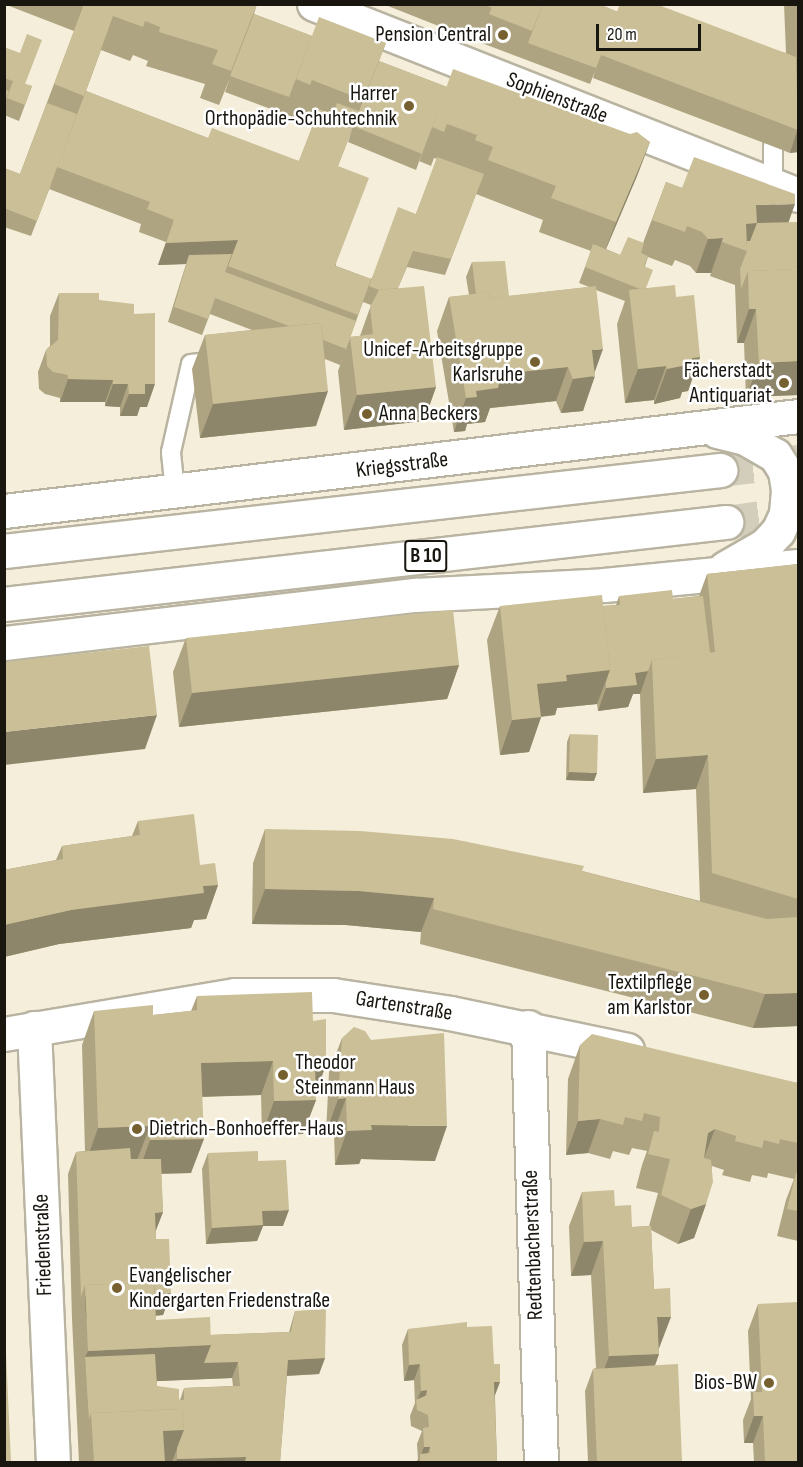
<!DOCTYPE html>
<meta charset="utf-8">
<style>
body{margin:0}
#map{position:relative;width:803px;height:1467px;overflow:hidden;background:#f4eeda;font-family:"Sofia Sans Condensed",sans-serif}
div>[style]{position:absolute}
.primary-tunnel>*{height:33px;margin-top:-16.5px;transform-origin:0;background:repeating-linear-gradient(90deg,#d3cebc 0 33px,transparent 0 49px)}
.roads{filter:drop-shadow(2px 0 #b9b4a1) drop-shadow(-2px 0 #b9b4a1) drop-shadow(0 2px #b9b4a1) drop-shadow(0 -2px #b9b4a1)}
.service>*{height:18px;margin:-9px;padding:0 9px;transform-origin:9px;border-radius:9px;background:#fff}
.minor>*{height:33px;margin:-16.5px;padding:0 16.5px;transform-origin:16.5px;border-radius:16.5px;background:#fff}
.secondary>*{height:33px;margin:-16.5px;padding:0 16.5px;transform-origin:16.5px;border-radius:16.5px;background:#fff}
.primary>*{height:33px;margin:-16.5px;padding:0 16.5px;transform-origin:16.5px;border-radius:16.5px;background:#fff}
.wall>*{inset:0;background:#afa482}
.shaded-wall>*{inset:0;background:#8e866a}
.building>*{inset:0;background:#cbbf97}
.dots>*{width:16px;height:16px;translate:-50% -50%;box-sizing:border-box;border:3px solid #fff;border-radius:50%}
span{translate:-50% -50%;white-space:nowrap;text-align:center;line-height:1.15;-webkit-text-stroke:5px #fff;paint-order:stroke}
.shield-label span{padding:2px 4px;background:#fff;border:2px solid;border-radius:4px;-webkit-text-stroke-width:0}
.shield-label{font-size:21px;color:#18160f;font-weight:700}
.poi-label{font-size:22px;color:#18160f}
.right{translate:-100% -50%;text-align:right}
.left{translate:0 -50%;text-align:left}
.street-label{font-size:22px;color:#18160f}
.frame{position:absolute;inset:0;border:6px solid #18160f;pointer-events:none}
.scale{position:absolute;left:596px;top:24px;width:105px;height:27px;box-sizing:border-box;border:3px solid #18160f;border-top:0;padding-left:8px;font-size:18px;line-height:21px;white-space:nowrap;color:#18160f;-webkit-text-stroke:4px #fff;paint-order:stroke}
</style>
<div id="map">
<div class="primary-tunnel">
<i style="left:720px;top:470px;width:79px;rotate:-6.6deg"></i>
<i style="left:726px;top:522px;width:73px;rotate:-7.9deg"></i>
</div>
<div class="roads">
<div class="service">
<i style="left:773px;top:146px;width:38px;rotate:90deg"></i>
<i style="left:175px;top:491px;width:39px;rotate:-96deg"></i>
<i style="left:171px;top:452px;width:90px;rotate:-77.2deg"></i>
<i style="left:191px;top:364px;width:27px;rotate:-6deg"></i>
</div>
<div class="minor">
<i style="left:314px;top:4px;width:520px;rotate:21.54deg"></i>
<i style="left:528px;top:1027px;width:435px;rotate:88.3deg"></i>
<i style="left:34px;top:1028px;width:434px;rotate:87.5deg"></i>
<i style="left:4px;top:1034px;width:234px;rotate:-9.6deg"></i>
<i style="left:235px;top:995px;width:98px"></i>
<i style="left:333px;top:995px;width:118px;rotate:8.7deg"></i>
<i style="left:450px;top:1013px;width:181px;rotate:11.8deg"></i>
</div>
<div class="secondary">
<i style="left:717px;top:431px;width:29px;rotate:14deg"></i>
<i style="left:745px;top:438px;width:34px;rotate:30deg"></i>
<i style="left:775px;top:455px;width:19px;rotate:58deg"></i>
<i style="left:785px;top:471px;width:19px;rotate:81deg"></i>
<i style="left:788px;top:490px;width:24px;rotate:95deg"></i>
<i style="left:786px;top:514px;width:19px;rotate:115deg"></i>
<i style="left:778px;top:531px;width:19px;rotate:133deg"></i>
<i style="left:765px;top:545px;width:46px;rotate:150.1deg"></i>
<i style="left:4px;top:511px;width:800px;rotate:-6.82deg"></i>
<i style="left:4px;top:643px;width:414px;rotate:-6.7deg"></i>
<i style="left:415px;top:595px;width:189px;rotate:-3deg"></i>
<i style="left:604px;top:585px;width:195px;rotate:-5.6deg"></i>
</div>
<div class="primary">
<i style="left:4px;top:551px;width:721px;rotate:-6.45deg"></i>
<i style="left:4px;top:604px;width:727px;rotate:-6.48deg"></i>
</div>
</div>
<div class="wall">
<i style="clip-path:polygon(evenodd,4px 4px,257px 4px,254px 14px,312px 36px,386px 43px,379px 61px,447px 87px,650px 142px,637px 176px,606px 249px,620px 255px,643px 243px,666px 182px,682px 188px,789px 222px,798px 395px,746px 397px,744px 343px,737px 343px,735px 285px,710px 276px,711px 273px,696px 273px,690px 266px,675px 260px,672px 266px,648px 257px,645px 266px,646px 288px,676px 297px,700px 357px,688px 391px,682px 392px,680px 398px,654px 404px,654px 400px,625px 403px,617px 324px,625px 301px,596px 290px,594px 372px,583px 411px,561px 413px,556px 401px,490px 408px,485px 422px,467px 424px,465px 431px,454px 432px,437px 331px,449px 297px,469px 295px,466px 277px,472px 262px,509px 296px,589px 287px,579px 283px,591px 251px,539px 232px,543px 220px,476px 194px,445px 275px,407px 267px,398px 288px,436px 387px,424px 421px,344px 430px,338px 371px,350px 337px,360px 336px,371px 305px,363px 302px,340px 365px,325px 359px,316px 426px,200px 438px,192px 369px,205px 335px,252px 330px,210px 314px,202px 335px,168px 322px,186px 264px,158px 265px,166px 242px,139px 232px,141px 224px,49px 189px,52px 182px,31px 236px,4px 227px,4px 168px,20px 174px,74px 31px,4px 4px,101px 50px,130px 61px,133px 55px,148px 61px,146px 66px,205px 84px,200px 98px,219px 105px,230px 78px,225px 92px,298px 119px,299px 114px,315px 120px,299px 161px,208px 138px,86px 91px,101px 50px,4px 4px,352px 130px,348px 142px,416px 170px,423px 151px,419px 161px,431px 166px,434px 158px,437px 159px,416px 214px,371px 279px,336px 266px,338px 166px,352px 130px)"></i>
<i style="clip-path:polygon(383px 4px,601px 4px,601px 5px,618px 12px,786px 53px,784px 4px,798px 4px,798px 152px,790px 153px,593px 78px,595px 71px,590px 84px,479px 42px,480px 41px,479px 42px)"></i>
<i style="clip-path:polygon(4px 47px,25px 84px,32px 86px,19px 121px,4px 115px)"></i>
<i style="clip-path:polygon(59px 293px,99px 300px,134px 314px,147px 407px,140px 407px,137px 416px,120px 416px,120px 407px,105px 406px,105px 402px,60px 402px,60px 398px,45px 394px,39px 389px,38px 372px,46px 350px,50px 346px,50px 316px)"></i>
<i style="clip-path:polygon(798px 564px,798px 1026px,753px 1028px,420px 944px,421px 932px,346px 925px,252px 924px,253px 863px,265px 829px,582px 871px,700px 901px,696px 789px,643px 793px,640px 694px,633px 694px,628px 707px,598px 711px,597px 704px,557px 708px,555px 715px,541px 717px,529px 752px,500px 755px,487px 640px,500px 606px,603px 606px,616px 605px,619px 596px,673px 599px,699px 596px,707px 574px)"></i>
<i style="clip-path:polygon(186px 638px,459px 665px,447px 699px,179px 727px,173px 672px)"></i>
<i style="clip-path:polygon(570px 734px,594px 781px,566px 780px,567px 742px)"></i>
<i style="clip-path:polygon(138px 821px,200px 865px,218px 885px,206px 919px,194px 920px,191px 928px,59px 944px,4px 957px,4px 870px,56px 860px,62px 846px,132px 836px)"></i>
<i style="clip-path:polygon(evenodd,197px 996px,313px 1021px,326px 1065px,315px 1094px,316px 1100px,303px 1134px,262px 1135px,261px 1095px,202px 1097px,191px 1173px,161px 1174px,163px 1212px,156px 1230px,156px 1239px,171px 1293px,163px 1315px,156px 1316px,156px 1320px,210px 1335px,289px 1332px,295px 1311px,325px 1358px,319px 1374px,287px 1376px,280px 1462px,79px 1462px,72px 1319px,68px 1174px,76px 1152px,85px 1151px,82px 1045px,94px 1011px,153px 1015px,191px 1011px,197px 996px,232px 1378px,233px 1386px,184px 1388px,180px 1400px,157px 1386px,157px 1381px,232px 1378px)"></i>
<i style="clip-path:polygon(342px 1038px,435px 1161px,361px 1159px,359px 1164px,335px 1165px,334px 1132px,326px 1133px,329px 1072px)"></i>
<i style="clip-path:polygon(580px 1045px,798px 1083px,798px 1241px,777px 1236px,786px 1200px,794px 1179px,768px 1173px,767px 1178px,752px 1175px,750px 1182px,722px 1175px,724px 1170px,712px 1166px,706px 1204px,694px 1238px,678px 1244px,651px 1230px,654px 1289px,659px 1354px,655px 1366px,682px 1462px,588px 1462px,585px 1391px,593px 1369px,596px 1368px,591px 1275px,571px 1276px,569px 1226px,582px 1192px,615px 1206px,632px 1227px,649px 1226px,658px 1193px,636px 1188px,642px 1165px,647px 1151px,632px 1148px,629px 1155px,613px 1151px,610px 1159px,588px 1153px,566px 1155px,568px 1079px)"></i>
<i style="clip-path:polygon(208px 1153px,258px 1161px,283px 1226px,263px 1226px,257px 1241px,206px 1244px,202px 1169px)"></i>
<i style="clip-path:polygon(758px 1304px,798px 1462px,754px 1462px,753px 1443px,744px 1443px,743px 1420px,751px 1399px,748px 1331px)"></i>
<i style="clip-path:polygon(467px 1327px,495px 1397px,497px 1462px,416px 1462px,418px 1459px,417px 1444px,422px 1431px,411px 1426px,410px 1416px,415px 1403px,414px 1380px,404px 1381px,402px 1345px,408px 1329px)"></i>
</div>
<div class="shaded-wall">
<i style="clip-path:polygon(798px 128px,798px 152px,790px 153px)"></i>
<i style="clip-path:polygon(650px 142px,637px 176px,603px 256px,616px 222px)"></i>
<i style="clip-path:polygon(795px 204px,783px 238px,747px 251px,746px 224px,756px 205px)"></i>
<i style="clip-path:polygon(723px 238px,711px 273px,696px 273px,708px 239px)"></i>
<i style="clip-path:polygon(238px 240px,228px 266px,189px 255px,186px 264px,158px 265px,166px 243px)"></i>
<i style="clip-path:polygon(749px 309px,756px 309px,744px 343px,737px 343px)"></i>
<i style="clip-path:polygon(603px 349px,593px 377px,595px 376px,583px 411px,561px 413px,573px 379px,592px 350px)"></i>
<i style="clip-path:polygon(700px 357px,688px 391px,682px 392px,680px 398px,654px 404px,667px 369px,692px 358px)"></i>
<i style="clip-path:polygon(798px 361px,798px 395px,746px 397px,759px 363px)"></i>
<i style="clip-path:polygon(666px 366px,654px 400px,625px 403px,638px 369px)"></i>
<i style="clip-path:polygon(568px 367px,556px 401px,490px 408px,485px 422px,467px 424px,465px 431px,454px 432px,466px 398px,501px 374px)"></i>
<i style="clip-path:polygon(68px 379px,113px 380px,105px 402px,60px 402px)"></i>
<i style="clip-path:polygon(113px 384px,128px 384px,120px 407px,105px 406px)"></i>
<i style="clip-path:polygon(145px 384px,155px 384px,147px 407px,140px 407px,137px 416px,120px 416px,129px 394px)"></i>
<i style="clip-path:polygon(436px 387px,424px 421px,344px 430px,357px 395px)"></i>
<i style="clip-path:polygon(328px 391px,316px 426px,200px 438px,213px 404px)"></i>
<i style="clip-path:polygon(459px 665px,447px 699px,179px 727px,192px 693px)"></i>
<i style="clip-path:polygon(610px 670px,597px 704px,557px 708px,555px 715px,525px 718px,537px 684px,566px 675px)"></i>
<i style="clip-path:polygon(648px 671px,640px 694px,633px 694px,628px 707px,598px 711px,606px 688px,635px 673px)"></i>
<i style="clip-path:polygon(157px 715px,145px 749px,4px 765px,4px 732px)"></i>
<i style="clip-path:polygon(541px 717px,529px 752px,500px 755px,512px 720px)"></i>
<i style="clip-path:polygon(708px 755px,696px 789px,643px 793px,656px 759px)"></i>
<i style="clip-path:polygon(569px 772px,597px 773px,594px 781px,566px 780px)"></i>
<i style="clip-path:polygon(218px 885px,206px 919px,194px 920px,191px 928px,59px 944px,4px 957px,4px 925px,71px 910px,203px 886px)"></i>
<i style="clip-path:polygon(265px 889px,359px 891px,434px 898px,421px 932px,346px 925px,252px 924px)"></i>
<i style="clip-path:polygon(798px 993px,798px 1026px,753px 1028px,765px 994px)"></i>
<i style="clip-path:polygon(273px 1061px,261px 1095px,188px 1097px,201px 1063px)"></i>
<i style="clip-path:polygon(315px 1065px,326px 1065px,313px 1099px)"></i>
<i style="clip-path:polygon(346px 1098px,334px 1132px,326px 1133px,338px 1099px)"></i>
<i style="clip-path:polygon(316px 1100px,303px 1134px,262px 1135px,274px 1101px)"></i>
<i style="clip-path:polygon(600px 1119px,588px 1153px,566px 1155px,578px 1121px)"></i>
<i style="clip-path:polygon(371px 1125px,447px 1126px,435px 1161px,361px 1159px,359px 1164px,335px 1165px,347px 1131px)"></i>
<i style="clip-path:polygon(150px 1126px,137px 1160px,86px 1162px,98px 1128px)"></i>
<i style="clip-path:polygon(715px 1129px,702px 1163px,708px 1133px)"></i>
<i style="clip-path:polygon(204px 1139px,191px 1173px,138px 1174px,150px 1140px)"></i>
<i style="clip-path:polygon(706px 1204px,694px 1238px,678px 1244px,691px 1209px)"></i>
<i style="clip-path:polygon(289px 1210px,283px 1226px,263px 1226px,257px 1241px,206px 1244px,212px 1228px,262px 1211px)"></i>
<i style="clip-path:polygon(163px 1212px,154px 1235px,155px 1213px)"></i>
<i style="clip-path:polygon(603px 1241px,591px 1275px,571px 1276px,584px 1242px)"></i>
<i style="clip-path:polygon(171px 1293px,163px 1315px,86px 1319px,85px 1296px)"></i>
<i style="clip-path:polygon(657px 1317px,671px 1317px,658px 1351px)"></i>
<i style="clip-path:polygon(211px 1345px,238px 1362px,232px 1378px,87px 1384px,85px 1357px,88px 1351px)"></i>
<i style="clip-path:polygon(659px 1354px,646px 1388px,597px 1390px,609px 1356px)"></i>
<i style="clip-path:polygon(325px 1358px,319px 1374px,282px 1376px,288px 1360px)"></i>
<i style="clip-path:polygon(420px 1364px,414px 1380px,404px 1381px,409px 1365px)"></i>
<i style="clip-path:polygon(494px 1382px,500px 1382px,494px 1398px)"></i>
<i style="clip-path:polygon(427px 1390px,422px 1406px,416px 1403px,421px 1391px)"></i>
<i style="clip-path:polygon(754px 1416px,763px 1416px,753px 1443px,744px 1443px)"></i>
<i style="clip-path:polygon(91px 1420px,184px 1430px,172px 1462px,152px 1462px)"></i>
<i style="clip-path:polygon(424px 1447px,430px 1447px,424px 1462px,420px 1457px)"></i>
<i style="clip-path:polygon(246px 1457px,244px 1462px,176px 1462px,177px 1459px)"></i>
</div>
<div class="building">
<i style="clip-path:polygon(84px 4px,257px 4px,231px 71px,212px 64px,218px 50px,159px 32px,160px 27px,145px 21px,143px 27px,113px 16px,84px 96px,54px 84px)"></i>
<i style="clip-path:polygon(484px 4px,493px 4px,492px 8px)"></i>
<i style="clip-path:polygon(493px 4px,543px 4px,532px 31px,489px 14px)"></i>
<i style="clip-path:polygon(543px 4px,601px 4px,601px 5px,618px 12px,596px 68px,528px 43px)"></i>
<i style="clip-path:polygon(620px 4px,656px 4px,796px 57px,798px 130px,601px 55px)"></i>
<i style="clip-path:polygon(254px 14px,312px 36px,289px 97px,230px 76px)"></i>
<i style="clip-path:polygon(319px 17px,386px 43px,363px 100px,312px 80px,310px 85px,296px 79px)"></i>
<i style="clip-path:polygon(27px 34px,42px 40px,25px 84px,32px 86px,25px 105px,7px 98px,13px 81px,4px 78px,4px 47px,20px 53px)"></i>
<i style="clip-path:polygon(379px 61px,447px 87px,422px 154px,353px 126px)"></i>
<i style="clip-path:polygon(453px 69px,630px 134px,637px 132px,650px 142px,616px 222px,551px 198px,556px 186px,488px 160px,493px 147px,475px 140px,477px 135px,447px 124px,444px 132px,432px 127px)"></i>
<i style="clip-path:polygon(4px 90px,9px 91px,4px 104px)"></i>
<i style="clip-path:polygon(86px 91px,208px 138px,212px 128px,299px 161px,319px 109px,333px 115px,337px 103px,359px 111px,338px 166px,369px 178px,335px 266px,371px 279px,358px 315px,228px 266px,238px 240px,166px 243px,174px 220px,147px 209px,150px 202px,57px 167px)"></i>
<i style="clip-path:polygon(47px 103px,77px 114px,37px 221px,4px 208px,4px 168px,20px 174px)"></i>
<i style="clip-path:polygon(437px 157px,484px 174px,451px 259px,413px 251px,398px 288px,379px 290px,369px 286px,398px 207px,416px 214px)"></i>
<i style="clip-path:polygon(694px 157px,795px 194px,795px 204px,756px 205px,757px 223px,746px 224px,747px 251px,722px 242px,723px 238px,708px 239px,702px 232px,687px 226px,685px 232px,652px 220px,666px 182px,682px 188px)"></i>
<i style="clip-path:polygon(798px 222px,798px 269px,748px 271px,741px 289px,740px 269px,747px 251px,747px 241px,750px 241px,757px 223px)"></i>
<i style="clip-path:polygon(628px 237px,644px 243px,641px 253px,648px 256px,644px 266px,653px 270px,646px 288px,640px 289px,585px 267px,593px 244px,620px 255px)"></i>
<i style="clip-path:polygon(232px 254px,225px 272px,356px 321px,346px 349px,323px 340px,321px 323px,289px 326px,215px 298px,208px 319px,174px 307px,189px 255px)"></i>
<i style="clip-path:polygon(505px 261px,509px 296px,490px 298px,489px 292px,476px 294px,472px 262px)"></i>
<i style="clip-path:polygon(798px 269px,798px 361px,759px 363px,756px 309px,749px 309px,748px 271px)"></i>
<i style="clip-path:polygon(675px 285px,676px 297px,694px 295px,700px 357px,692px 358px,692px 364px,667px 369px,666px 366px,638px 369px,629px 290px)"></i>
<i style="clip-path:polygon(424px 286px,436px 387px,357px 395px,350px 337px,373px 334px,370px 307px,379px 290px)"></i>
<i style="clip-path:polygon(596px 286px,603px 349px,592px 350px,595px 376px,573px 379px,568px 367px,501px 374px,498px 388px,476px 391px,477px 397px,466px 398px,449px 297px,489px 292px,490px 298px)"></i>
<i style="clip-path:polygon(59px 293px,99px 293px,99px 300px,134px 304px,134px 314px,155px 313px,155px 384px,145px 384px,145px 394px,129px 394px,128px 384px,113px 384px,113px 380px,68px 379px,68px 375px,53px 372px,47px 366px,46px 350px,58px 340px)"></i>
<i style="clip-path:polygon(321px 323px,328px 391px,213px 404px,205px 335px)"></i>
<i style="clip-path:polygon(798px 564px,798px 899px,712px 873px,708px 755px,656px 759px,652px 660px,715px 652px,707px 574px)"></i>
<i style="clip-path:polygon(672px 590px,673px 599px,703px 596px,710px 653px,652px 660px,648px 671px,635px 673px,637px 685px,606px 688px,606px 682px,610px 670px,603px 606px,620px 605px,619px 596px)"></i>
<i style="clip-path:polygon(602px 595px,610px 670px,566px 675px,567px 681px,537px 684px,541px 717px,512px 720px,500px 606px)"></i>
<i style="clip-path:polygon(453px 610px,459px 665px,192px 693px,186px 638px)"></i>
<i style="clip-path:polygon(149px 646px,157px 715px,4px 732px,4px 662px)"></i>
<i style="clip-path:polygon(570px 734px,598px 735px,597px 773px,569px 772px)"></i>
<i style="clip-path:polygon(194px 814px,200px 865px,215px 863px,218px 885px,203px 886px,204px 893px,71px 910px,4px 925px,4px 870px,63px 859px,62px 846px,140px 835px,138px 821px)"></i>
<i style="clip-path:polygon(265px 829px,360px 831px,453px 839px,584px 866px,582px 871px,767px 919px,798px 917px,798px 993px,765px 994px,433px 909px,434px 898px,359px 891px,265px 889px)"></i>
<i style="clip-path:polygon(312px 992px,313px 1021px,326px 1019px,326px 1065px,315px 1065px,316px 1100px,274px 1101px,273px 1061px,201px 1063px,204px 1139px,150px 1140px,150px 1126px,98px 1128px,94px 1011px,153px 1005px,153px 1015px,197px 1010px,197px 996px)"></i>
<i style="clip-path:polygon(354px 1027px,365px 1031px,371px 1040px,444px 1033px,447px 1126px,371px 1125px,372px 1130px,347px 1131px,346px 1098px,338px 1099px,342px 1038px)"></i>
<i style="clip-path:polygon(592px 1034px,798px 1083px,798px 1143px,780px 1139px,779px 1144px,764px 1140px,762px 1148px,735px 1141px,736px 1136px,715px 1129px,708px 1133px,704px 1158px,711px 1160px,713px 1182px,706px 1204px,691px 1209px,661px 1195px,670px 1159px,648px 1154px,654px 1131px,659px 1132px,660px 1117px,644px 1113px,642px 1121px,625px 1117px,623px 1125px,600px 1119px,578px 1121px,580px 1045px)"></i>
<i style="clip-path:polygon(130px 1148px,131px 1159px,161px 1159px,163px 1212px,155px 1213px,156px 1239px,169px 1239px,171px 1293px,155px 1294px,154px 1282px,85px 1285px,81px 1297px,76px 1152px)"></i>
<i style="clip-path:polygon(258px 1151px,258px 1161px,286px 1160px,289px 1210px,262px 1211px,263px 1225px,212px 1228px,208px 1153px)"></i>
<i style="clip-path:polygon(796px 1173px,798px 1173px,798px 1211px,787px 1209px)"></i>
<i style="clip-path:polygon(614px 1190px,615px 1206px,631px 1205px,632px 1227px,651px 1226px,654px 1289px,670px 1288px,671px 1317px,657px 1317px,659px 1354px,609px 1356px,603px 1241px,584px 1242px,582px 1192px)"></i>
<i style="clip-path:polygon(154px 1282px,156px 1320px,210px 1317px,211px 1345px,88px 1351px,85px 1285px)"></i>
<i style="clip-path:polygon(798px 1302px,798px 1462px,765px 1462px,763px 1416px,754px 1416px,753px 1392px,762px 1392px,758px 1304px)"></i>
<i style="clip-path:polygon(326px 1309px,325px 1358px,288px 1360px,280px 1462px,246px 1462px,246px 1457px,177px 1459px,177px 1448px,184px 1430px,182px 1409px,179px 1409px,179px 1400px,184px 1400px,184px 1388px,240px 1386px,238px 1362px,204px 1363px,211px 1345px,210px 1335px,291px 1332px,295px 1311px)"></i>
<i style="clip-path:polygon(4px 1310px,11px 1462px,4px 1462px)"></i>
<i style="clip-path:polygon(467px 1322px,467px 1327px,492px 1326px,494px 1364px,500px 1364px,500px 1382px,494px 1382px,497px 1462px,420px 1462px,420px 1454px,430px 1453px,430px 1447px,424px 1447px,423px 1428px,429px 1427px,428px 1415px,417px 1410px,416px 1400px,427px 1395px,427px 1390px,421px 1391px,420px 1364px,409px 1365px,408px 1329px)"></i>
<i style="clip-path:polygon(155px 1354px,157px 1386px,179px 1389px,179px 1409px,91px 1413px,89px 1420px,85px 1357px)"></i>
<i style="clip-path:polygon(678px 1364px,682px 1462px,597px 1462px,593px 1369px)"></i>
<i style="clip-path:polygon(182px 1409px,184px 1430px,163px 1431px,165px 1462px,94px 1462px,91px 1413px)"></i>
</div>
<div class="dots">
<i style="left:503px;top:35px;background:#76602f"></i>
<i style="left:409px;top:106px;background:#76602f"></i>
<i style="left:535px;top:362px;background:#76602f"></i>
<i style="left:784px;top:383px;background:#76602f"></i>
<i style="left:367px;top:414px;background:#76602f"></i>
<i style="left:704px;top:995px;background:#76602f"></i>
<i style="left:283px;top:1075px;background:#76602f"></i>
<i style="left:137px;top:1129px;background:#76602f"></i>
<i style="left:117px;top:1288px;background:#76602f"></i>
<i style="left:769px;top:1383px;background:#76602f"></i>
</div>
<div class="shield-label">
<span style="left:426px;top:556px">B 10</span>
</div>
<div class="poi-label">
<span class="right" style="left:491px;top:35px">Pension Central</span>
<span class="right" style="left:397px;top:106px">Harrer<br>Orthopädie-Schuhtechnik</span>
<span class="right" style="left:523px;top:362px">Unicef-Arbeitsgruppe<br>Karlsruhe</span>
<span class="right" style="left:772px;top:383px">Fächerstadt<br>Antiquariat</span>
<span class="left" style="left:379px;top:414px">Anna Beckers</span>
<span class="right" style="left:692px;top:995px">Textilpflege<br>am Karlstor</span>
<span class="left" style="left:295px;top:1075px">Theodor<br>Steinmann Haus</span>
<span class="left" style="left:149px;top:1129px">Dietrich-Bonhoeffer-Haus</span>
<span class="left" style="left:129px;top:1288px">Evangelischer<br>Kindergarten Friedenstraße</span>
<span class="right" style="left:757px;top:1383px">Bios-BW</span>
</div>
<div class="street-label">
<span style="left:557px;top:98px;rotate:21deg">Sophienstraße</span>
<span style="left:402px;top:465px;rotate:-7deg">Kriegsstraße</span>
<span style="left:404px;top:1006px;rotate:9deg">Gartenstraße</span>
<span style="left:43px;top:1245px;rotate:-92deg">Friedenstraße</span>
<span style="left:533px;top:1245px;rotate:-92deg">Redtenbacherstraße</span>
</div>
<div class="frame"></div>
<div class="scale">20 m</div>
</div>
